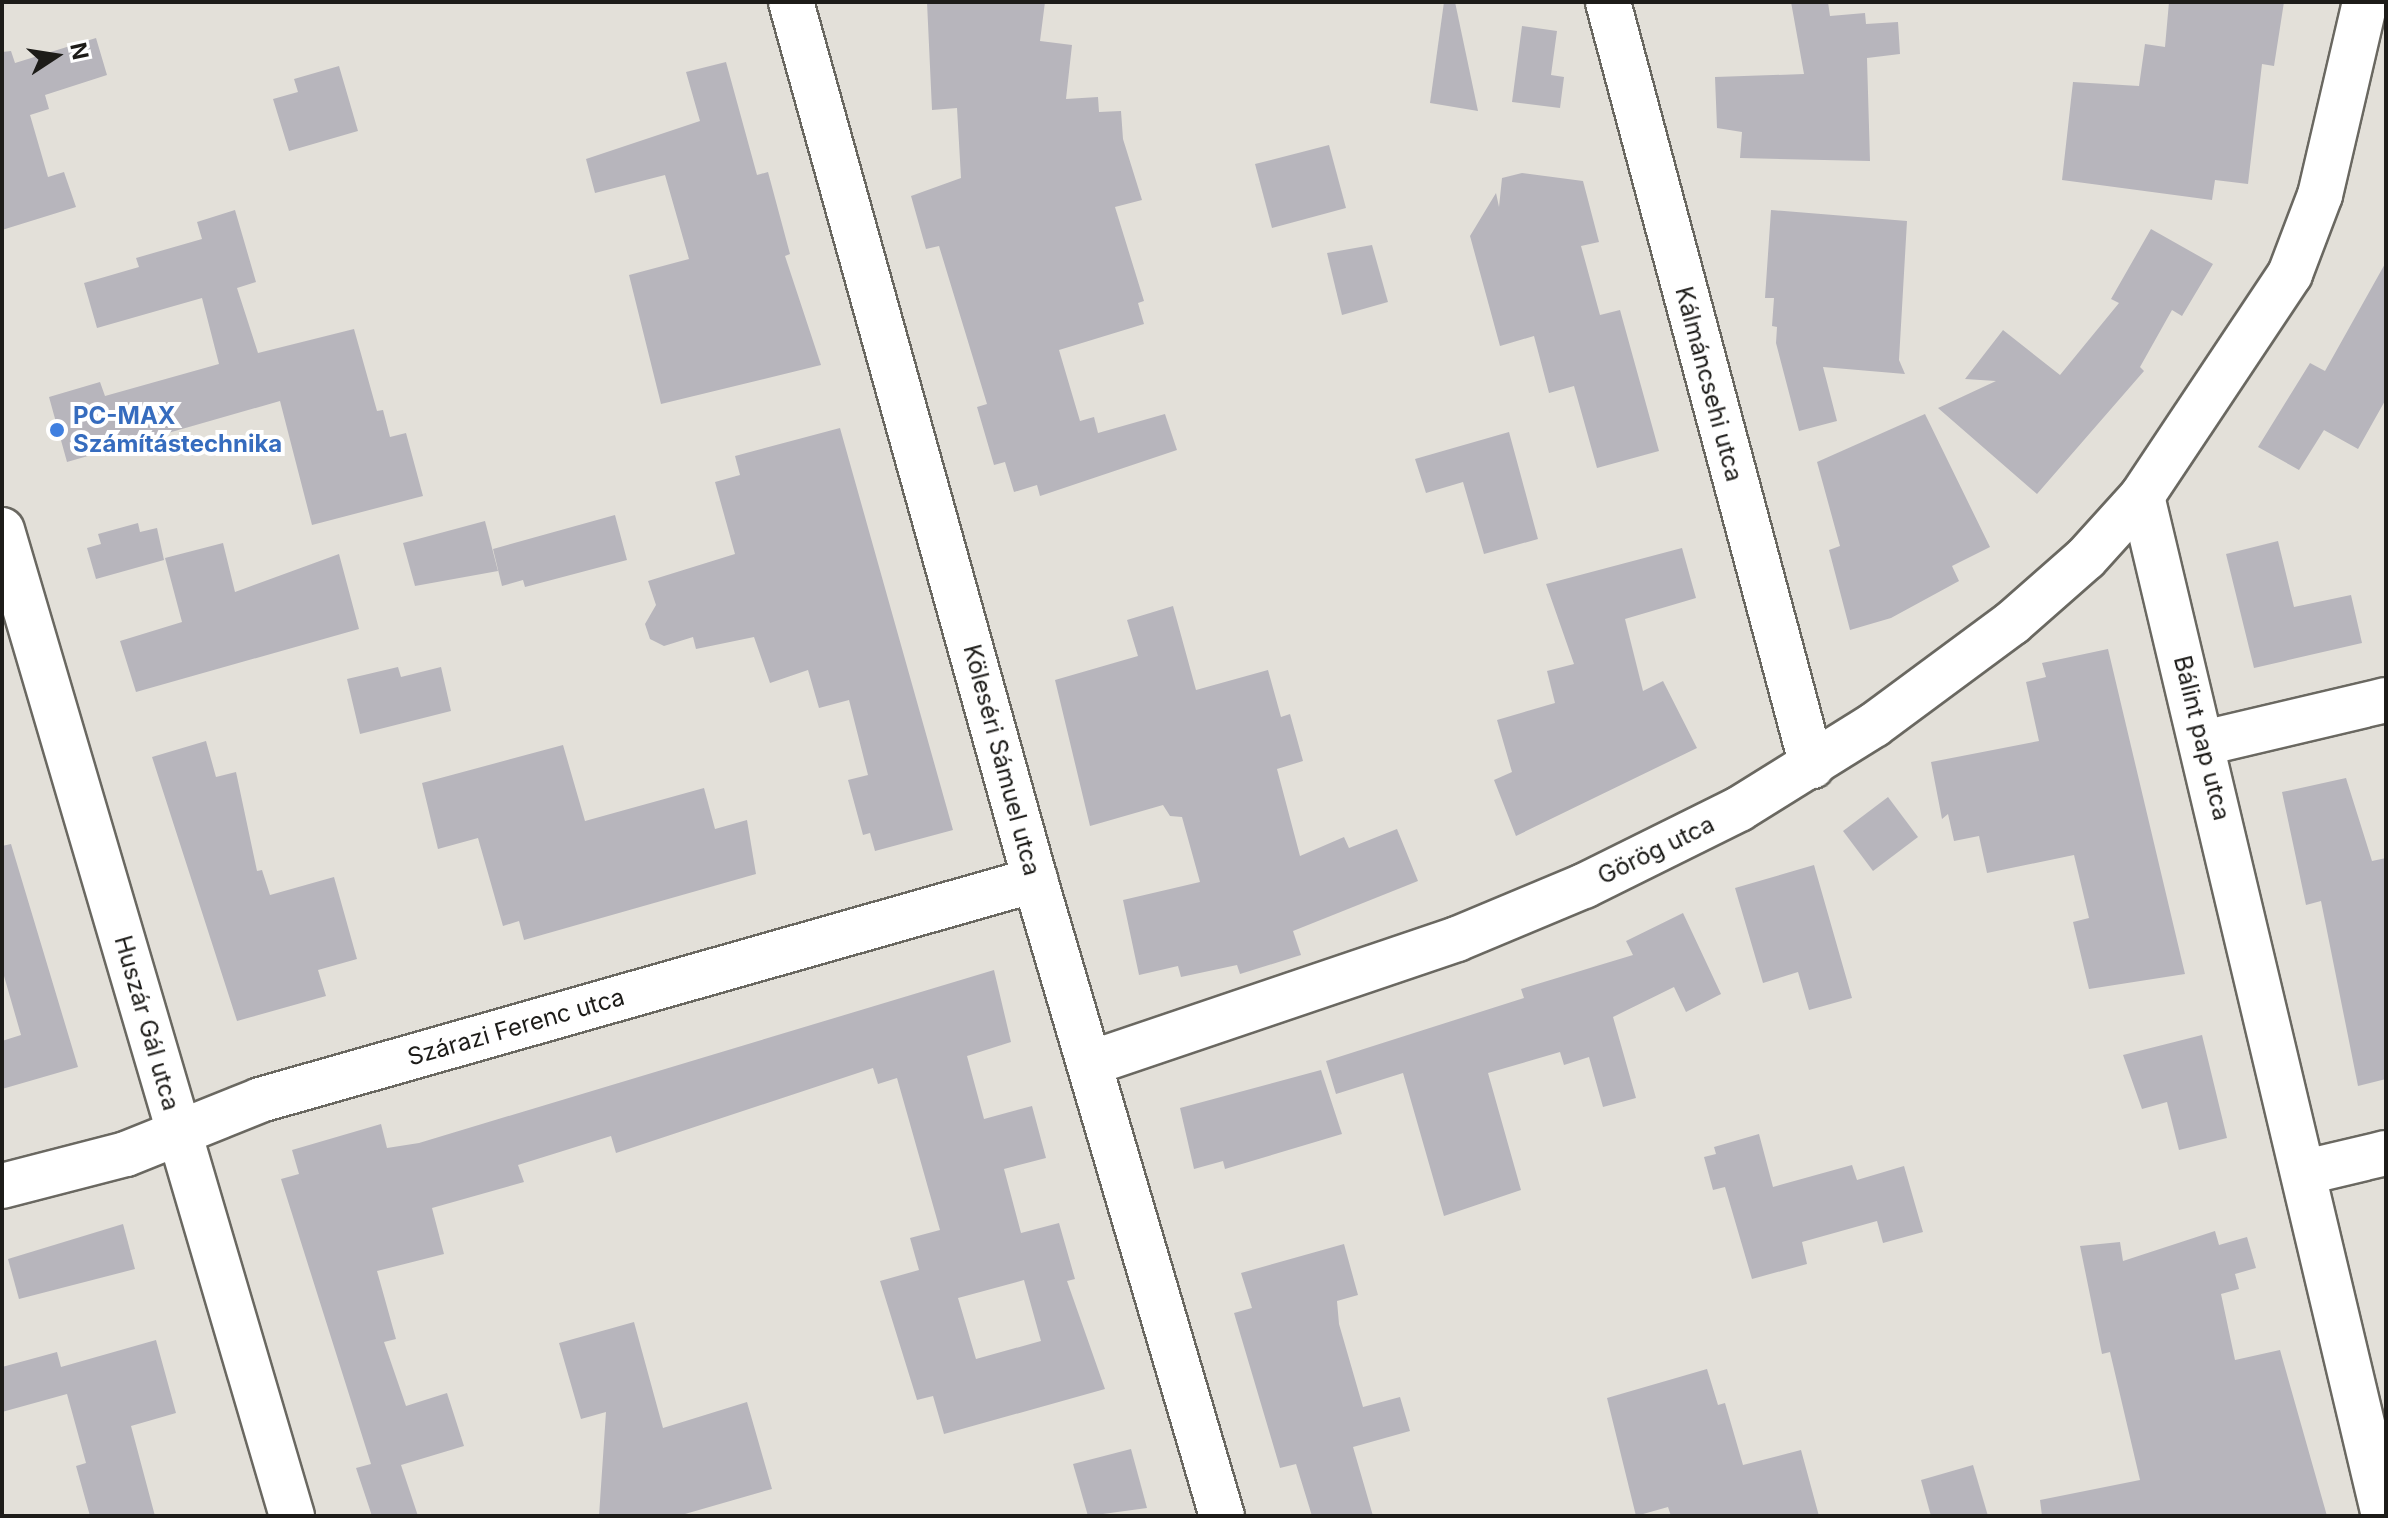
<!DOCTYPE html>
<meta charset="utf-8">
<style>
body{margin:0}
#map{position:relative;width:2388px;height:1518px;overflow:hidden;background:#e3e0d9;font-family:Inter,sans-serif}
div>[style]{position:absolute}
.building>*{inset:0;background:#b7b5bc}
.roads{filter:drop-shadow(2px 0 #6a6861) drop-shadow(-2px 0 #6a6861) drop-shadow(0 2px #6a6861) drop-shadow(0 -2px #6a6861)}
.minor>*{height:44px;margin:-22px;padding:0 22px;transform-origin:22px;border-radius:22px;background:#fff}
.dots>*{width:22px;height:22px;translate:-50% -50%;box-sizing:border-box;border:4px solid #fff;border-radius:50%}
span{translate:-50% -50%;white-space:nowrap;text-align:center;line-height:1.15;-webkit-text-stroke:8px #fff;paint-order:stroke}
.street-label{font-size:24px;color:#1d1c19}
.shop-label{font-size:24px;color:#366cbe;font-weight:700}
.left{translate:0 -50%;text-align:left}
.frame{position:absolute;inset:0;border:4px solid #1d1c19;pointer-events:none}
.north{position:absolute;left:16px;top:16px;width:80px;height:80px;-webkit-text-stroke:6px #fff;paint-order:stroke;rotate:78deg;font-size:22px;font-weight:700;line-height:32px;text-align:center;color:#1d1c19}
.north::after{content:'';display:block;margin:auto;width:28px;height:36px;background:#1d1c19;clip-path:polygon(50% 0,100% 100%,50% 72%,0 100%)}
</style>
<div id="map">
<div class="building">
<i style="clip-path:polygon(927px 2px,1045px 2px,1040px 41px,1072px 45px,1066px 99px,1098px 97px,1099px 112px,1121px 111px,1123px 139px,1142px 200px,1115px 207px,1144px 301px,1138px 303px,1144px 324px,1059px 350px,1080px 421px,1094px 417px,1098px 433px,1165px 414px,1177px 450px,1040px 496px,1037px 485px,1014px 492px,1005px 462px,994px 465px,977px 407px,987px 404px,939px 246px,926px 249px,911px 196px,961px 178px,957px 108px,932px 110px)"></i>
<i style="clip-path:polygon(1444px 2px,1455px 2px,1478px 111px,1430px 103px)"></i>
<i style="clip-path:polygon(1791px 2px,1828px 2px,1830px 16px,1865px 13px,1866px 24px,1898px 22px,1900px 54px,1867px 58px,1870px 161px,1740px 158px,1742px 132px,1717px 128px,1715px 77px,1804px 74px)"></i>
<i style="clip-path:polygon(2169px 2px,2284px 2px,2274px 66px,2262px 64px,2248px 184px,2215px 180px,2212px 200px,2062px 180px,2073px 82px,2139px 86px,2145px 44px,2165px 47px)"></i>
<i style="clip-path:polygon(1522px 26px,1557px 31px,1551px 75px,1564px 77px,1560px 108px,1512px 102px)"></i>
<i style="clip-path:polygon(96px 38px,107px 75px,45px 95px,49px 109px,30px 115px,48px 177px,64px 172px,76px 207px,2px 230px,2px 52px,11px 51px,15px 63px)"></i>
<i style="clip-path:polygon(726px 62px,757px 175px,768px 172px,790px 254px,785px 256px,821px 365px,661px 404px,629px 275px,689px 259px,665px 175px,595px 193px,586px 159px,700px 121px,686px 72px)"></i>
<i style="clip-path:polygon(339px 66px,358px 131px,289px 151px,273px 99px,298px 92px,294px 79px)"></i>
<i style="clip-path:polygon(1329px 145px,1346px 208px,1272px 228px,1255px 164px)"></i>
<i style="clip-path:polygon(1522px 173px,1583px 181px,1599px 242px,1581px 246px,1600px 315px,1620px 310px,1659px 451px,1597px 468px,1574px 386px,1549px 393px,1534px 336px,1500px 346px,1470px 236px,1496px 193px,1499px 207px,1502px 178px)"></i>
<i style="clip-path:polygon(235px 210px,256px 282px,237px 288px,258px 353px,354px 329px,377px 411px,383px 410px,390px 437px,406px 433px,423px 496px,312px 525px,280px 401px,67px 462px,49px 397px,100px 382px,105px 396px,219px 364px,202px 298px,97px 328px,84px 283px,139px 267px,136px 258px,202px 239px,197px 222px)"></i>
<i style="clip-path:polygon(1771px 210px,1907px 221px,1899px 360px,1905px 374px,1823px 367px,1837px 421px,1799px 431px,1776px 343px,1777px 327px,1772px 326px,1774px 298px,1765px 298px)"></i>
<i style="clip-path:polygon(2151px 229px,2213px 264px,2182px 316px,2172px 310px,2140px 367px,2144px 371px,2037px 494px,1938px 408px,1996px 381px,1965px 379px,2003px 330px,2060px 375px,2119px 303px,2111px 299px)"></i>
<i style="clip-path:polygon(1372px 245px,1388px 302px,1342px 315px,1327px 253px)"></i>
<i style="clip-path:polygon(2386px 262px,2386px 399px,2358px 449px,2324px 430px,2299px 470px,2258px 447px,2310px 363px,2325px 371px)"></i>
<i style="clip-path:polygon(1925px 414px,1990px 547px,1952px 566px,1959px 581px,1891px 618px,1850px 630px,1829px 550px,1840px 546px,1817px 462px)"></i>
<i style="clip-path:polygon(840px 428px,953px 830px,875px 851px,870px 833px,863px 835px,848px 780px,868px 775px,849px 700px,819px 708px,808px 670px,770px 683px,754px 637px,696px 649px,693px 637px,664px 646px,650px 639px,645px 624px,656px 605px,648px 581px,735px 554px,715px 482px,740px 475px,735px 456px)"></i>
<i style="clip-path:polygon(1509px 432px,1538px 539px,1484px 554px,1463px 482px,1426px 493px,1415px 459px)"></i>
<i style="clip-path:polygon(615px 515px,627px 560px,525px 587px,523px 580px,502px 586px,493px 549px)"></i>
<i style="clip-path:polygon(485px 521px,498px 571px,415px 586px,403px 543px)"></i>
<i style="clip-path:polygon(138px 523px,140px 532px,157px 528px,164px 560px,96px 579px,87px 548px,101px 544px,98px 534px)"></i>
<i style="clip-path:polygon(2278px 541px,2294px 607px,2351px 595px,2362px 643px,2254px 668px,2226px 554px)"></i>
<i style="clip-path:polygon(223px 543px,235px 592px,339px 554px,359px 629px,136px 692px,120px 641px,182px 622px,165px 558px)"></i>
<i style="clip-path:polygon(1682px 548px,1696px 598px,1625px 619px,1643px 691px,1663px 681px,1697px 748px,1516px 836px,1494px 780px,1512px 772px,1497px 720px,1555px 703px,1547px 671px,1574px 664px,1546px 584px)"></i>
<i style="clip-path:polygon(1173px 606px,1196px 690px,1268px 670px,1281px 717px,1290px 714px,1303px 761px,1277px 769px,1300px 856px,1344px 837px,1349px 848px,1397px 829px,1418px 881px,1293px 931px,1301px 955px,1240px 974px,1237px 965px,1181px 977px,1178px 966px,1139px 975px,1123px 900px,1200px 882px,1182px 817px,1170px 816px,1163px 805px,1090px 826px,1055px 680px,1138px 656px,1127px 620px)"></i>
<i style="clip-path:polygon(2108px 649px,2185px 974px,2089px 989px,2073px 922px,2089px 918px,2074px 855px,1987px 873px,1979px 836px,1954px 841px,1948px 814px,1942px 819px,1931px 762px,2039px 741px,2026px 682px,2046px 677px,2042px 663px)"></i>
<i style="clip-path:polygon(398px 667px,401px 677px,441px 667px,451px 711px,360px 734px,347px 679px)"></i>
<i style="clip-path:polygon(206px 741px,216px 777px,236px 772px,257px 871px,262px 870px,270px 895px,334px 877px,357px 959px,318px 970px,326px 996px,237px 1021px,152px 757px)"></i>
<i style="clip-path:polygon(563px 745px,585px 821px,704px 788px,715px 829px,747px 820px,756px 874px,524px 940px,519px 921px,503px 926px,478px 838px,438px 849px,422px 783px)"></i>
<i style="clip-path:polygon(2346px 778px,2372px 861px,2386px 858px,2386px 1079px,2358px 1086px,2321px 901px,2306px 905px,2282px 792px)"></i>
<i style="clip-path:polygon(1888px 797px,1918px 837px,1873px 871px,1843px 831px)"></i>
<i style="clip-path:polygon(11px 844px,78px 1067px,2px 1089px,2px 1041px,21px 1035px,2px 969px,2px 846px)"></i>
<i style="clip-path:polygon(1814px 865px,1852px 998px,1809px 1010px,1798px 972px,1763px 983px,1735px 888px)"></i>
<i style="clip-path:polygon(1683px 913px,1721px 994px,1686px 1012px,1674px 987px,1613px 1017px,1636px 1098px,1603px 1107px,1589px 1057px,1564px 1065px,1560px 1052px,1488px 1073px,1521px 1190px,1444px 1216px,1403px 1073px,1336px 1094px,1326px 1061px,1524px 998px,1521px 989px,1633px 955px,1626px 941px)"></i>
<i style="clip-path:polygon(evenodd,994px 970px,1011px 1042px,967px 1056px,984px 1119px,1032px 1106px,1046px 1158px,1004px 1169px,1021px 1233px,1059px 1223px,1075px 1279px,1067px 1281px,1105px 1389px,944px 1434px,933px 1396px,917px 1400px,880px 1281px,919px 1270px,910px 1238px,940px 1230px,897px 1078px,878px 1084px,873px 1068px,616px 1153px,611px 1136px,518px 1165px,524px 1182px,432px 1208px,444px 1254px,377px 1271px,396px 1339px,384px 1342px,406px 1406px,447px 1393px,464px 1446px,401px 1465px,418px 1516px,372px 1516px,356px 1468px,371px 1464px,281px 1179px,299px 1174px,292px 1150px,381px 1124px,387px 1148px,419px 1143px,994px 970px,1024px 1280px,1041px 1341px,976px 1359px,958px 1298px,1024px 1280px)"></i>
<i style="clip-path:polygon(2202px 1035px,2227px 1138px,2179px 1150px,2167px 1102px,2142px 1109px,2123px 1055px)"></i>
<i style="clip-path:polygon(1321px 1070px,1342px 1134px,1225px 1169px,1223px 1161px,1194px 1169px,1180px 1108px)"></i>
<i style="clip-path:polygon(1759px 1134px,1773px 1187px,1852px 1165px,1857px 1180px,1904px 1166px,1923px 1232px,1883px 1243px,1877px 1221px,1802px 1242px,1807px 1264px,1752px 1279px,1725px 1187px,1713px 1190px,1704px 1157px,1716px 1154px,1714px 1147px)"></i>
<i style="clip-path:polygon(123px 1224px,135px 1269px,19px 1299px,8px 1259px)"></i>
<i style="clip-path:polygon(2215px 1231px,2219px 1245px,2247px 1237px,2256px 1268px,2235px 1274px,2239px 1289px,2221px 1294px,2235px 1360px,2280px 1350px,2327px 1516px,2042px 1516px,2040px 1500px,2140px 1480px,2110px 1352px,2102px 1354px,2080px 1246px,2120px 1242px,2123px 1261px)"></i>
<i style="clip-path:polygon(1344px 1244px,1358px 1295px,1337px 1301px,1339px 1324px,1363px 1407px,1400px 1397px,1410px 1431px,1353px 1447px,1373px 1516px,1312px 1516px,1296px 1464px,1280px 1468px,1234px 1313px,1252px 1308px,1241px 1273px)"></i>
<i style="clip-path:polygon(634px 1322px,663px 1428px,747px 1402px,772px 1489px,678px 1516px,599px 1516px,606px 1412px,581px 1419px,559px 1343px)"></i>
<i style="clip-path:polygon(156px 1340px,176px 1413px,131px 1426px,155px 1516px,90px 1516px,76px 1466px,86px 1463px,67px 1394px,2px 1412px,2px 1367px,57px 1352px,61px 1367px)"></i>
<i style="clip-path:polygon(1707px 1369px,1718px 1405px,1725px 1403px,1743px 1465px,1801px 1450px,1819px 1516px,1671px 1516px,1668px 1507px,1636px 1516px,1607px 1398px)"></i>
<i style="clip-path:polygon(1131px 1449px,1147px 1508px,1088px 1516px,1073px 1464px)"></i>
<i style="clip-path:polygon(1973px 1465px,1988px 1516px,1931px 1516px,1921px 1480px)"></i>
</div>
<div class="roads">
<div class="minor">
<i style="left:791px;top:2px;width:911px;rotate:74.47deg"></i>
<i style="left:1035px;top:880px;width:663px;rotate:73.62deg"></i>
<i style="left:1608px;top:2px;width:791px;rotate:75.05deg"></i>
<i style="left:2365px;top:2px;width:198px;rotate:103.1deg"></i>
<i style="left:2320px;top:195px;width:85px;rotate:110.8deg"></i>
<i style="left:2290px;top:274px;width:267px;rotate:123.7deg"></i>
<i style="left:2142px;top:496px;width:1048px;rotate:76.65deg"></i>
<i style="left:2px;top:530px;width:1028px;rotate:73.61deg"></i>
<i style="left:2204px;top:743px;width:187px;rotate:-13.3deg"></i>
<i style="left:1091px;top:1063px;width:386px;rotate:-18.7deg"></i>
<i style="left:1457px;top:939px;width:138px;rotate:-22.7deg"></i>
<i style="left:1584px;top:886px;width:173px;rotate:-26.4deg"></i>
<i style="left:1739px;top:809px;width:159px;rotate:-31.9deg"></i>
<i style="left:1874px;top:725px;width:172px;rotate:-36.5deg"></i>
<i style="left:2012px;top:623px;width:98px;rotate:-41.3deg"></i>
<i style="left:2086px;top:558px;width:84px;rotate:-47.9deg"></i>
<i style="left:2306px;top:1172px;width:82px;rotate:-13.4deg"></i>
<i style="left:2px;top:1186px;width:128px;rotate:-14.5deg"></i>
<i style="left:126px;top:1154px;width:144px;rotate:-21.9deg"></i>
<i style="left:260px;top:1100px;width:806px;rotate:-15.85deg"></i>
</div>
</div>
<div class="dots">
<i style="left:57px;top:430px;background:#3f7fe0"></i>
</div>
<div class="street-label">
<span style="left:1709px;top:384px;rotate:75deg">Kálmáncsehi utca</span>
<span style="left:2202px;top:738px;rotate:76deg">Bálint pap utca</span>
<span style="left:1002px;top:760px;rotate:75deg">Köleséri Sámuel utca</span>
<span style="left:1656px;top:850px;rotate:-26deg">Görög utca</span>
<span style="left:147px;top:1023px;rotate:74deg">Huszár Gál utca</span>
<span style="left:516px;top:1027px;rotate:-16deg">Szárazi Ferenc utca</span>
</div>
<div class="shop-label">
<span class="left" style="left:73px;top:430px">PC-MAX<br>Számítástechnika</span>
</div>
<div class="frame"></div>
<div class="north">N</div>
</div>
